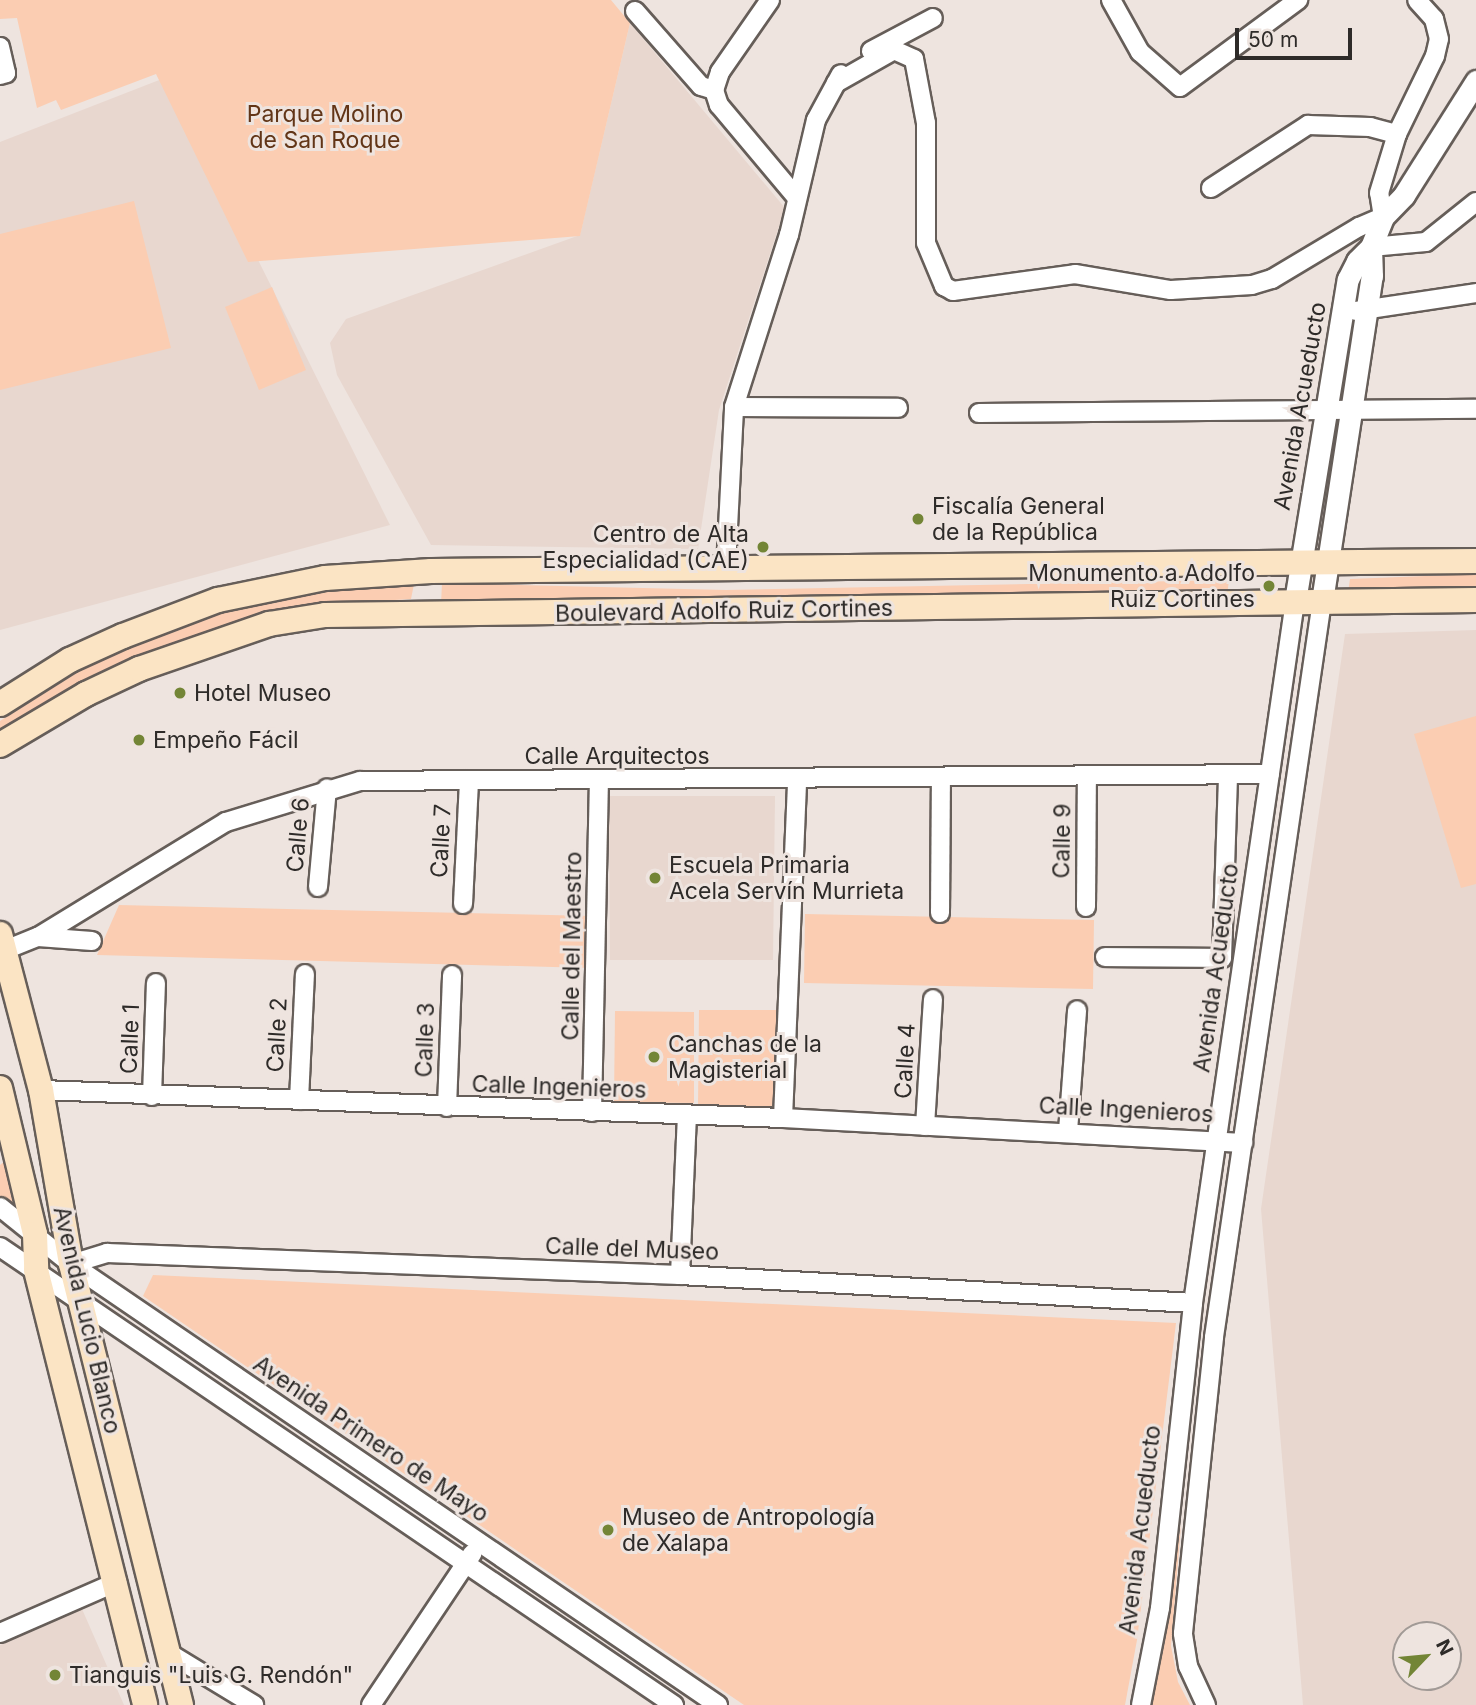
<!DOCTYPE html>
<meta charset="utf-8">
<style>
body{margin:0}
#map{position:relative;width:1476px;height:1705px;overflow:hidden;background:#eee4df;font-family:Inter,sans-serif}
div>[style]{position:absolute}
.built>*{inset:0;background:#e8d7cf}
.green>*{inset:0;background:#fbcdb2}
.roads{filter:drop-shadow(2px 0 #665e59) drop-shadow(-2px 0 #665e59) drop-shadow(0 2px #665e59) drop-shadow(0 -2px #665e59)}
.minor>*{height:18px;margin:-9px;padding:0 9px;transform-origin:9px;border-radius:9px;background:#fff}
.tertiary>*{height:21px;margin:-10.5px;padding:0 10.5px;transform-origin:10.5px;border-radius:10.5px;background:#fff}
.secondary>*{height:24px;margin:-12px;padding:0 12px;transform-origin:12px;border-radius:12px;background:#fbe4c4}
.dots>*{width:19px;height:19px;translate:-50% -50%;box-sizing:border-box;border:4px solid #eee4df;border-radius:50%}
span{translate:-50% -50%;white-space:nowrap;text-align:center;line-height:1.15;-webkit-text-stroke:6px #eee4df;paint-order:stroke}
.park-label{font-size:23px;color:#623517}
.street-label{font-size:23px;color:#2e2b29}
.poi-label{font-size:23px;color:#2e2b29}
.left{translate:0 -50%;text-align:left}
.right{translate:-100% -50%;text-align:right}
.north{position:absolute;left:1392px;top:1621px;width:70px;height:70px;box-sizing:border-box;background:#eee4df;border:2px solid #a19a96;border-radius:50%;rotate:64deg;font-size:19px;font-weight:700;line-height:28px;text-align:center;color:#2e2b29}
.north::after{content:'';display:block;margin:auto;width:24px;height:32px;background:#738536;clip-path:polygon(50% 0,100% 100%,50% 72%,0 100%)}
.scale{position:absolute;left:1235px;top:28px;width:117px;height:32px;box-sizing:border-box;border:4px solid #2e2b29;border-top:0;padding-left:9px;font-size:21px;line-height:24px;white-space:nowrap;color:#2e2b29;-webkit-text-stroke:5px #eee4df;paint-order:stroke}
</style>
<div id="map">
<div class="built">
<i style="clip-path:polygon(630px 23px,785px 208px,719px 410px,698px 549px,431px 545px,337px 375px,330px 343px,346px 319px,580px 235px)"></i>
<i style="clip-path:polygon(167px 77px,390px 525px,0 630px,0 142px)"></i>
<i style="clip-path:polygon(evenodd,1476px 630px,1476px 1705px,1303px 1705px,1261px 1209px,1345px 634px,1476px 630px,1406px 1635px,1448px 1635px,1448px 1677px,1406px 1677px,1406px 1635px)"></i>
<i style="clip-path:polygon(609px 796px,775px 796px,773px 960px,610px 960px)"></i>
<i style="clip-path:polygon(82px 1609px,124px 1705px,0 1705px,0 1645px)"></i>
</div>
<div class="green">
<i style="clip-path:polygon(0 0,611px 0,630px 23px,580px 236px,248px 262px,156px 74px,61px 110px,56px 100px,37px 108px,17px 18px,0 19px)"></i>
<i style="clip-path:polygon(134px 201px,171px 348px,0 390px,0 234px)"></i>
<i style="clip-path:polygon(272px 287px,306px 370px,259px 390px,225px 307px)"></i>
<i style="clip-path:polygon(1476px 574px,1476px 597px,1347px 600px,1350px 579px)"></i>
<i style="clip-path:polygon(1229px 580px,1227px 596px,441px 604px,442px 583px,726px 590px)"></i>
<i style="clip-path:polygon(414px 584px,411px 599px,314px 605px,222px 628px,0 745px,0 721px,124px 643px,218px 608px,316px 587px)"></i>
<i style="clip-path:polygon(1476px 716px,1476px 884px,1461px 888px,1414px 734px)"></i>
<i style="clip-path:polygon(119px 905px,591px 916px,589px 968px,97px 955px)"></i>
<i style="clip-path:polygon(805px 914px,1094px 920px,1093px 989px,804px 983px)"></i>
<i style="clip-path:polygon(699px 1010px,780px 1010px,776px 1108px,698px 1106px)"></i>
<i style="clip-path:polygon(615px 1011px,694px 1012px,694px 1103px,614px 1102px)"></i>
<i style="clip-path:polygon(5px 1161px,18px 1209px,0 1196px,0 1165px)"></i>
<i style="clip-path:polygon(153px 1275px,1176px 1323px,1137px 1640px,1125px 1705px,744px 1705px,143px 1296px)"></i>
<i style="clip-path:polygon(1181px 1525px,1171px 1646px,1178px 1682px,1190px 1705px,1151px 1705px)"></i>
</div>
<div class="roads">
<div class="minor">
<i style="left:770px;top:0;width:88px;rotate:124.8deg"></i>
<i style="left:720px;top:72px;width:19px;rotate:108deg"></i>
<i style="left:714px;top:90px;width:16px;rotate:72deg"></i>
<i style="left:719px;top:105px;width:121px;rotate:50deg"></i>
<i style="left:1111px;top:0;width:60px;rotate:60.9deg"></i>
<i style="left:1140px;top:52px;width:53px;rotate:41.2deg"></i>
<i style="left:1180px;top:87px;width:147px;rotate:-36.4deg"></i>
<i style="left:635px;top:11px;width:100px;rotate:48.7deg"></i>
<i style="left:701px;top:86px;width:14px;rotate:17deg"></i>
<i style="left:0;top:47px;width:27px;rotate:77deg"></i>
<i style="left:6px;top:73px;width:6px;rotate:162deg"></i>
<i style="left:871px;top:51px;width:70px;rotate:-28deg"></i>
<i style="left:836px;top:83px;width:67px;rotate:-29.6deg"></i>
<i style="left:894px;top:50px;width:22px;rotate:24deg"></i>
<i style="left:914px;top:59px;width:65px;rotate:79.4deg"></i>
<i style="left:926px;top:123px;width:120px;rotate:90deg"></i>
<i style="left:926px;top:243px;width:47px;rotate:67.3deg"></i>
<i style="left:944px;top:286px;width:10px;rotate:29deg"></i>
<i style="left:953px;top:291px;width:123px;rotate:-7.9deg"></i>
<i style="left:1075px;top:274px;width:97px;rotate:9.5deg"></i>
<i style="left:1171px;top:290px;width:81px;rotate:-3.5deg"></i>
<i style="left:1252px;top:285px;width:21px;rotate:-17deg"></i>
<i style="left:1272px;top:279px;width:101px;rotate:-30.9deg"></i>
<i style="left:1359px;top:227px;width:26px;rotate:-23deg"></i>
<i style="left:1383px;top:217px;width:24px;rotate:-99deg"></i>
<i style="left:1379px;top:193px;width:62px;rotate:-73deg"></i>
<i style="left:1397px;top:134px;width:87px;rotate:-64deg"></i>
<i style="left:1435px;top:56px;width:17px;rotate:-77deg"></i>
<i style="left:1439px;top:39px;width:21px;rotate:-104deg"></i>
<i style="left:1434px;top:19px;width:25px;rotate:-132deg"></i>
<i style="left:1211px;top:188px;width:116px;rotate:-33deg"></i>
<i style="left:1308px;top:125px;width:62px;rotate:1.8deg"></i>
<i style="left:1370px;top:127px;width:28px;rotate:15deg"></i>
<i style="left:1371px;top:247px;width:55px;rotate:-5.2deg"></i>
<i style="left:1426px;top:242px;width:64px;rotate:-38.7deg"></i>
<i style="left:1356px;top:311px;width:121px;rotate:-8.5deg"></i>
<i style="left:734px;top:407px;width:164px;rotate:0.3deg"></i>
<i style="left:979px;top:413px;width:497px;rotate:-0.5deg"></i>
<i style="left:726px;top:567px;width:160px;rotate:-87.1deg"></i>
<i style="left:734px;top:407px;width:181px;rotate:-72.3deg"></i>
<i style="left:789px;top:235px;width:118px;rotate:-76.8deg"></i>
<i style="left:816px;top:120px;width:52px;rotate:-61.5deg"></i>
<i style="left:318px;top:887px;width:99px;rotate:-84.8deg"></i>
<i style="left:463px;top:904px;width:124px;rotate:-87.2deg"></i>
<i style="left:1086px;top:907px;width:131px;rotate:-89.6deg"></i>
<i style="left:940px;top:913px;width:134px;rotate:-89.6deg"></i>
<i style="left:38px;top:937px;width:54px;rotate:4.2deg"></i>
<i style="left:5px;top:950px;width:35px;rotate:-22deg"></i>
<i style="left:38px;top:937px;width:220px;rotate:-31.5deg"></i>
<i style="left:226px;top:822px;width:140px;rotate:-17deg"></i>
<i style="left:360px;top:781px;width:910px;rotate:-0.44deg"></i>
<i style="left:1105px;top:957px;width:117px;rotate:0.5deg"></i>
<i style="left:1222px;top:958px;width:184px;rotate:-88.1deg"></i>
<i style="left:41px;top:1090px;width:743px;rotate:2.16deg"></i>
<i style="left:783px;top:1118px;width:461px;rotate:3.1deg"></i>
<i style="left:152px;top:1096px;width:113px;rotate:-88deg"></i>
<i style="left:299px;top:1100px;width:126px;rotate:-87.3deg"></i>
<i style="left:447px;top:1107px;width:132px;rotate:-87.8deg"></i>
<i style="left:592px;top:1112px;width:332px;rotate:-88.8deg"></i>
<i style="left:783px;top:1118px;width:338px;rotate:-87.6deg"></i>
<i style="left:925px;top:1126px;width:127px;rotate:-86.4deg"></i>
<i style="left:1068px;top:1131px;width:121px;rotate:-85.7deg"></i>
<i style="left:0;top:1207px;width:91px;rotate:38.8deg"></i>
<i style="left:71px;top:1264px;width:783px;rotate:34.28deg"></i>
<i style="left:0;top:1247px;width:815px;rotate:34.2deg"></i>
<i style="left:71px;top:1264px;width:38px;rotate:-17deg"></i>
<i style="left:107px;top:1253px;width:573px;rotate:2.2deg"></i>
<i style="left:680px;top:1275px;width:514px;rotate:3.12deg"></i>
<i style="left:680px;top:1275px;width:158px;rotate:-87.5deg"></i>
<i style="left:0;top:1633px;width:128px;rotate:-23.6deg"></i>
<i style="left:167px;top:1652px;width:102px;rotate:31.3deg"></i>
<i style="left:371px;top:1705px;width:182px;rotate:-56.2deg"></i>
<i style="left:1141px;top:1705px;width:99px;rotate:-78.9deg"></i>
<i style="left:1160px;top:1608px;width:307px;rotate:-83.8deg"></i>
<i style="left:1193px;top:1303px;width:709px;rotate:-81.73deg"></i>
<i style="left:1206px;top:1705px;width:43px;rotate:-114.8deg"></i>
<i style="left:1188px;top:1666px;width:33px;rotate:-99deg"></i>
<i style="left:1183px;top:1633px;width:298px;rotate:-84deg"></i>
<i style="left:1214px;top:1337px;width:744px;rotate:-81.65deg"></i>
</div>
<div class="tertiary">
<i style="left:1295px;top:601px;width:326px;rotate:-80.7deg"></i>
<i style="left:1348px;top:279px;width:20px;rotate:-63deg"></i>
<i style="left:1357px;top:261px;width:20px;rotate:-45deg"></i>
<i style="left:1322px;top:601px;width:329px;rotate:-81.3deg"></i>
<i style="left:1372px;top:276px;width:29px;rotate:-92deg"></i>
<i style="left:1371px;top:247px;width:32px;rotate:-68deg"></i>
<i style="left:1383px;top:217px;width:30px;rotate:-46deg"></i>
<i style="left:1404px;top:195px;width:135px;rotate:-57.7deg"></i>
</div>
<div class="secondary">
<i style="left:0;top:704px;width:83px;rotate:-32.2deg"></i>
<i style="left:70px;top:660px;width:58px;rotate:-24.4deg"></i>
<i style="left:123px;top:636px;width:102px;rotate:-20.8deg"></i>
<i style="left:218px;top:600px;width:109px;rotate:-11.6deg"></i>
<i style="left:325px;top:578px;width:106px;rotate:-3.8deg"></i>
<i style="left:431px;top:571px;width:1045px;rotate:-0.55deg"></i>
<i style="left:0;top:745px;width:100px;rotate:-30.7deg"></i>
<i style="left:86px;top:694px;width:59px;rotate:-25.3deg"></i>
<i style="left:139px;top:669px;width:138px;rotate:-19.1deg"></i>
<i style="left:269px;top:624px;width:57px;rotate:-9.1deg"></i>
<i style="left:325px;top:615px;width:1151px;rotate:-0.75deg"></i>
<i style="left:0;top:934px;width:161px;rotate:75.3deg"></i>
<i style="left:41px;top:1090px;width:177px;rotate:80.2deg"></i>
<i style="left:71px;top:1264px;width:455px;rotate:76deg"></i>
<i style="left:0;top:1088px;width:150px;rotate:76.5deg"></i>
<i style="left:35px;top:1234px;width:36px;rotate:88deg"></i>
<i style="left:36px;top:1270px;width:448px;rotate:75.9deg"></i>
</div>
</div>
<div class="dots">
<i style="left:918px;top:519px;background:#738536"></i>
<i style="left:763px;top:547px;background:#738536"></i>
<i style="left:1269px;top:586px;background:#738536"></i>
<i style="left:180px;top:693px;background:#738536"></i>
<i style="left:139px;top:740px;background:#738536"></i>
<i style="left:655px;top:878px;background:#738536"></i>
<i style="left:654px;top:1057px;background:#738536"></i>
<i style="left:608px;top:1530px;background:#738536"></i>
<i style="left:55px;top:1675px;background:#738536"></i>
</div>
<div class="park-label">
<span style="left:325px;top:127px">Parque Molino<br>de San Roque</span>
</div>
<div class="street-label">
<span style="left:1300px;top:406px;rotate:-80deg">Avenida Acueducto</span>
<span style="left:724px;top:611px;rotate:-1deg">Boulevard Adolfo Ruiz Cortines</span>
<span style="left:617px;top:756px">Calle Arquitectos</span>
<span style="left:298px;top:835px;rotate:-85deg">Calle 6</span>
<span style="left:441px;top:841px;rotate:-87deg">Calle 7</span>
<span style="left:1062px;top:841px;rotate:-89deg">Calle 9</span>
<span style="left:572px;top:946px;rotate:-89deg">Calle del Maestro</span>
<span style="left:1216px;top:968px;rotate:-82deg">Avenida Acueducto</span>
<span style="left:277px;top:1035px;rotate:-87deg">Calle 2</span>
<span style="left:130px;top:1039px;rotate:-88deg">Calle 1</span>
<span style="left:425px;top:1040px;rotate:-88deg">Calle 3</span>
<span style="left:905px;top:1061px;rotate:-87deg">Calle 4</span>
<span style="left:559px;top:1087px;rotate:2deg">Calle Ingenieros</span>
<span style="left:1126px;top:1110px;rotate:3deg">Calle Ingenieros</span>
<span style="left:632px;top:1249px;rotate:2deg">Calle del Museo</span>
<span style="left:87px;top:1320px;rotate:77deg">Avenida Lucio Blanco</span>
<span style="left:371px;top:1439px;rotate:34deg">Avenida Primero de Mayo</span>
<span style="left:1140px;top:1530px;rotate:-83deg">Avenida Acueducto</span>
</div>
<div class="poi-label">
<span class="left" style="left:932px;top:519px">Fiscalía General<br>de la República</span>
<span class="right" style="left:749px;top:547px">Centro de Alta<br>Especialidad (CAE)</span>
<span class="right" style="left:1255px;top:586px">Monumento a Adolfo<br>Ruiz Cortines</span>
<span class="left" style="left:194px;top:693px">Hotel Museo</span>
<span class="left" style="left:153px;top:740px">Empeño Fácil</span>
<span class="left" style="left:669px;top:878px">Escuela Primaria<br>Acela Servín Murrieta</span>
<span class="left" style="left:668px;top:1057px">Canchas de la<br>Magisterial</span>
<span class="left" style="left:622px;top:1530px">Museo de Antropología<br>de Xalapa</span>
<span class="left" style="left:69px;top:1675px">Tianguis "Luis G. Rendón"</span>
</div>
<div class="north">N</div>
<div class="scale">50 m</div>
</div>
